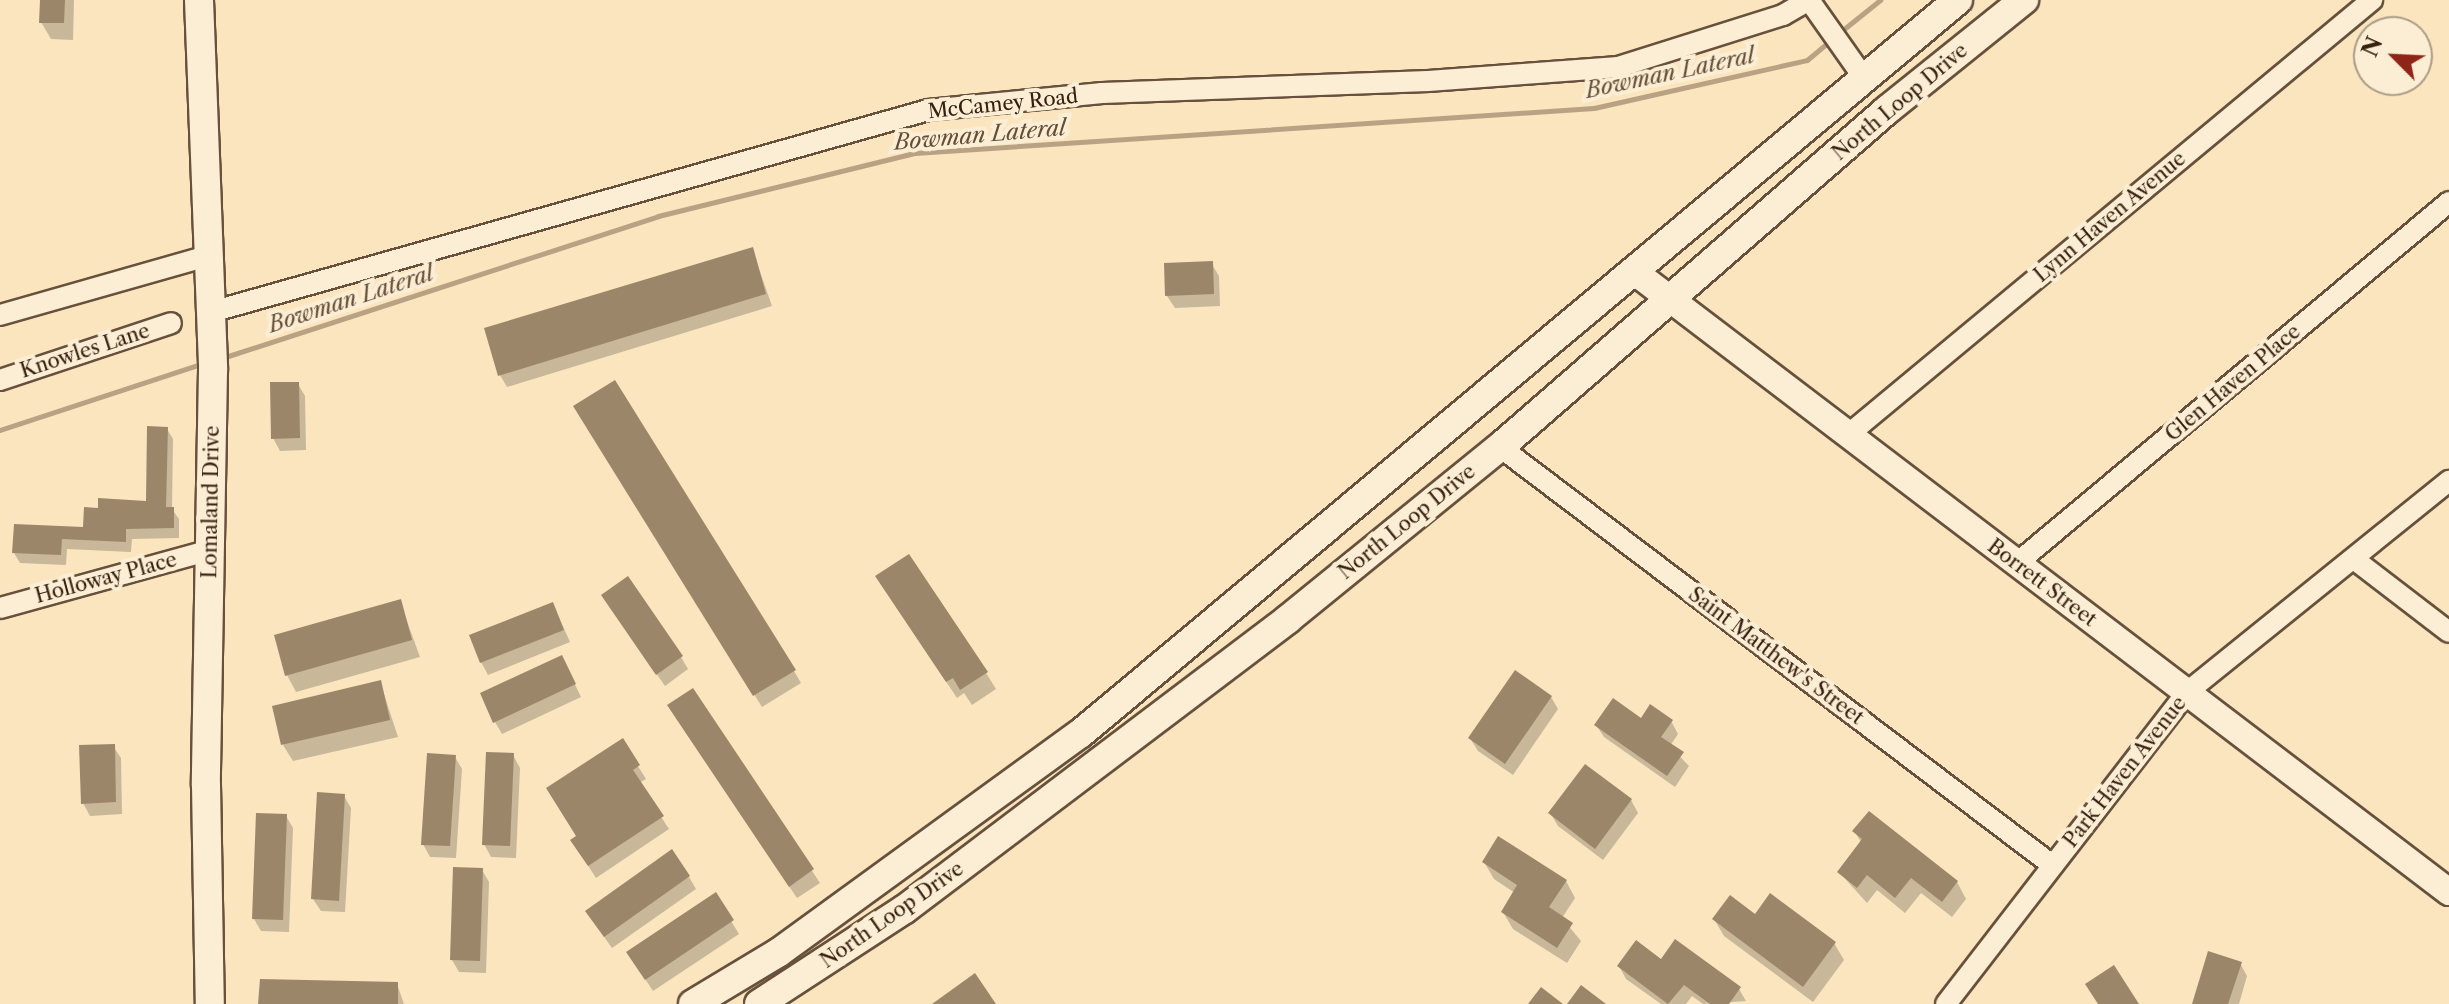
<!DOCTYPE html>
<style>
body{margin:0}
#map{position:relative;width:2449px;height:1004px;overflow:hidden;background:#fae5be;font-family:"Libre Caslon Text",serif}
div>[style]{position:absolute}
.shadow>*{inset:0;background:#0003}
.stream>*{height:5px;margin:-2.5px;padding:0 2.5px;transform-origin:2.5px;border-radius:2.5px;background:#b8a283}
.building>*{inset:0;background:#9c866a}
.roads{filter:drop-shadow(2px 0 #68513c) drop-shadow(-2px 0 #68513c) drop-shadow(0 2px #68513c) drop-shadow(0 -2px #68513c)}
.minor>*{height:20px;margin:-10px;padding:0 10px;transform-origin:10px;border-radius:10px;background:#fceed5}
.tertiary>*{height:26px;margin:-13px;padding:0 13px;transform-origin:13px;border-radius:13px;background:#fceed5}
.secondary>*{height:28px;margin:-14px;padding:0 14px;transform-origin:14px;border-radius:14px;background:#fceed5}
span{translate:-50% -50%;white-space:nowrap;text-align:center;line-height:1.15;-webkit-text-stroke:8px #fceed5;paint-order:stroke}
.street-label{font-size:20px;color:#372010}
.water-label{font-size:22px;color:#644e38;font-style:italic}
.north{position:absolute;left:2353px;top:16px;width:80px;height:80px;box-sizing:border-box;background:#fceed5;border:2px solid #ad9c86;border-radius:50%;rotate:294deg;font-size:22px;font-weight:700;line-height:32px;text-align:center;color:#372010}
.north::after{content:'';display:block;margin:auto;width:28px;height:36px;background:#8f2418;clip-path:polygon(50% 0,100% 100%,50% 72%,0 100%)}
</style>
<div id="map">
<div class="shadow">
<i style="clip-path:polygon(42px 0,74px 0,73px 40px,51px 39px,41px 22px)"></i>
<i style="clip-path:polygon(752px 249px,772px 306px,507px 387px,500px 375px)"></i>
<i style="clip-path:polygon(1211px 263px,1219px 276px,1220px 306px,1175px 308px,1167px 296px)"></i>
<i style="clip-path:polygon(298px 384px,305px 396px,306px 450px,280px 451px,273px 438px)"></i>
<i style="clip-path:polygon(583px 419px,794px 671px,801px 683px,762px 707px)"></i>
<i style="clip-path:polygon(167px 429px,173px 439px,172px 509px,179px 519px,179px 538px,132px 539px,131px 552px,67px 549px,66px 565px,20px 563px,14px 553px,148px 503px)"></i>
<i style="clip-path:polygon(888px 594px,986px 673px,996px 689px,972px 705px,964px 693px,957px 698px)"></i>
<i style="clip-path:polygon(400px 602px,420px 657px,296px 692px,287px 675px)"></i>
<i style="clip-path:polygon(553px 604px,570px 642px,488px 675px,481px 662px)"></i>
<i style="clip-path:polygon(611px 608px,681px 657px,688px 669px,665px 686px)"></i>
<i style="clip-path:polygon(568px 670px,581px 697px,502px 734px,495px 722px)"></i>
<i style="clip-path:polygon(380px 682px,398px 737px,293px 761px,283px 745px)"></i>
<i style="clip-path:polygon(693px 690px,820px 883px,797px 898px,676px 718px)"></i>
<i style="clip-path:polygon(1551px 697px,1558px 709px,1513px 775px,1478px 751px,1470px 738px)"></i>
<i style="clip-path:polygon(1641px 720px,1671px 721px,1678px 734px,1670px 746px,1689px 766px,1675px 787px,1604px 737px,1596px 725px)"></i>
<i style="clip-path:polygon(622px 741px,646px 779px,639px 783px,669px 829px,596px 878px,580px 853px,578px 837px)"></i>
<i style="clip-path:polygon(113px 746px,121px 758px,122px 814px,90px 816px,83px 803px)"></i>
<i style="clip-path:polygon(513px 755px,520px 768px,516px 858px,491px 857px,484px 844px)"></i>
<i style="clip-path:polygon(455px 757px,462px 769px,456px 858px,430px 857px,423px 844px)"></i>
<i style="clip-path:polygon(344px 796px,351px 808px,345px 912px,321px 911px,313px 899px)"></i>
<i style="clip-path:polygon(1631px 800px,1638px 813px,1603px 860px,1558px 826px,1551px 814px)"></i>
<i style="clip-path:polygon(286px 816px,293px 828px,289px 932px,261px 931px,254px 919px)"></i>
<i style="clip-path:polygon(1855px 832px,1957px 882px,1966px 899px,1952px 917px,1921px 893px,1905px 913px,1877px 890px,1867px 903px,1839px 872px,1862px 844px)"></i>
<i style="clip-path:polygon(1484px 862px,1566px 881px,1575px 898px,1562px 918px,1581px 941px,1567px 963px,1513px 929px,1503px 912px,1515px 893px,1494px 879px)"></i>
<i style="clip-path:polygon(482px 870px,489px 882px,486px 973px,459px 972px,452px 960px)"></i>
<i style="clip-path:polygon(689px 877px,696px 889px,612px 948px,595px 924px)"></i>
<i style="clip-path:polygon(715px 895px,739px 934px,653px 991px,636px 965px)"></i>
<i style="clip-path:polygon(1714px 919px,1834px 943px,1844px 960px,1813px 1002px,1724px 936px)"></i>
<i style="clip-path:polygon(1661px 962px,1739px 989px,1746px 1001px,1703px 1004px,1692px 996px,1686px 1004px,1661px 1004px,1626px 979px,1619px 966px)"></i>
<i style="clip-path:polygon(2240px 963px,2247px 976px,2239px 1004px,2194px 1004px)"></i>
<i style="clip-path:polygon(397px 984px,404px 1004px,260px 1004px)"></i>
</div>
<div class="stream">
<i style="left:1839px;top:33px;width:53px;rotate:-38.8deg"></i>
<i style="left:222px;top:358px;width:459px;rotate:-18deg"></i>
<i style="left:658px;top:216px;width:265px;rotate:-13.8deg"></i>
<i style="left:915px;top:153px;width:680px;rotate:-3.79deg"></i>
<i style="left:1594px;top:108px;width:218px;rotate:-12.7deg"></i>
<i style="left:1807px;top:60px;width:31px;rotate:-40deg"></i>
<i style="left:0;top:430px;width:215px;rotate:-18.2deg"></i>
</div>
<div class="building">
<i style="clip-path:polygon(40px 0,65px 0,64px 23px,39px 23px)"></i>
<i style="clip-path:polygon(753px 247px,766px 294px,498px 376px,484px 328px)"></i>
<i style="clip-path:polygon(1213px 261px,1214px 294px,1165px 296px,1164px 263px)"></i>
<i style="clip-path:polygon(615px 380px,796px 670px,753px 696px,573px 406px)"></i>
<i style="clip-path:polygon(270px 382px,299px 382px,300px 438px,271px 439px)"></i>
<i style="clip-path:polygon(147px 426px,168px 427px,166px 507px,174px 507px,174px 528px,126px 529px,126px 542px,62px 539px,61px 555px,12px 553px,14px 524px,83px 527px,84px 507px,98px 508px,98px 498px,146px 501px)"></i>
<i style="clip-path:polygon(909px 554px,988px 672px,960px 690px,953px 678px,946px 682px,875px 576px)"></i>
<i style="clip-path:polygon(628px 576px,683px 656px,656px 675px,601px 595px)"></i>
<i style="clip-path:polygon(401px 599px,412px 640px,285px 676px,274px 635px)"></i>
<i style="clip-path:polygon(553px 602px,564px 630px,480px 663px,469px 635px)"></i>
<i style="clip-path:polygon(562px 655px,576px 684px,493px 723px,480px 693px)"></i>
<i style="clip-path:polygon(1515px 670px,1552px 696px,1505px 764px,1468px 738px)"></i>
<i style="clip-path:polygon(381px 680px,390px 720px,281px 745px,272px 706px)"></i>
<i style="clip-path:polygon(693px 688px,814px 869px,789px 887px,667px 705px)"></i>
<i style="clip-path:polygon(1613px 698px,1641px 718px,1650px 704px,1673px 720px,1661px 737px,1684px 752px,1667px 776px,1594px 725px)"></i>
<i style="clip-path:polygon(623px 738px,640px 765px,633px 770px,664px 816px,588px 866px,570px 840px,576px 836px,546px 788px)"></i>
<i style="clip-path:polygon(115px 744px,116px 802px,81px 804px,79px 745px)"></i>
<i style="clip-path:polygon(486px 752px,514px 753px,510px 846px,482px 845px)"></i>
<i style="clip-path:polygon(427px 753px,456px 755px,450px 846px,421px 845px)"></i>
<i style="clip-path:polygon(1585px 764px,1632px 799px,1595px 849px,1548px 813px)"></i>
<i style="clip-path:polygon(317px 792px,345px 794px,339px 901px,311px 899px)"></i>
<i style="clip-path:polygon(1869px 811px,1958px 881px,1942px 902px,1911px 878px,1895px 898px,1867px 875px,1857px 888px,1837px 872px,1862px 839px,1852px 831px)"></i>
<i style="clip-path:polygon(256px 813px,287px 814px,283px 920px,252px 919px)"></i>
<i style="clip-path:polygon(1498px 836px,1567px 880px,1549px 907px,1573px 923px,1557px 948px,1501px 912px,1517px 885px,1482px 862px)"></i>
<i style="clip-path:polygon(672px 849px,690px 876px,604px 937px,585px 911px)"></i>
<i style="clip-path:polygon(453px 867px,483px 868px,480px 961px,450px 960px)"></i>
<i style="clip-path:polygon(716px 892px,734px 920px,645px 980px,626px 952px)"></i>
<i style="clip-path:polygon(1770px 893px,1836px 942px,1803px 987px,1712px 919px,1730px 895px,1755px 914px)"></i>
<i style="clip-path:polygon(1675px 939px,1741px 987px,1729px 1004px,1710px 1004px,1684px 985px,1668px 1004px,1617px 966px,1636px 940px,1661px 959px)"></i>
<i style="clip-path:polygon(2208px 951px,2242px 962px,2228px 1004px,2192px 1004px)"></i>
<i style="clip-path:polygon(2114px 965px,2139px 1004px,2098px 1004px,2085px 984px)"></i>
<i style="clip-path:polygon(975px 973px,996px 1004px,932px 1004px)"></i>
<i style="clip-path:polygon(260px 979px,398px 982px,398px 1004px,258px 1004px)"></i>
<i style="clip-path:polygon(1581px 985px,1606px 1004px,1567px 1004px)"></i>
<i style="clip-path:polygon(1541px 987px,1563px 1004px,1528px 1004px)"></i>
</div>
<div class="roads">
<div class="minor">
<i style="left:1809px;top:0;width:95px;rotate:54.8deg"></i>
<i style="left:211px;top:312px;width:745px;rotate:-15.73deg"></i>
<i style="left:928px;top:110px;width:175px;rotate:-5.6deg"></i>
<i style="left:1102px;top:93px;width:326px;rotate:-2.1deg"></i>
<i style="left:1428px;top:81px;width:191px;rotate:-4.2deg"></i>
<i style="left:1618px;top:67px;width:173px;rotate:-17.5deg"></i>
<i style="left:1783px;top:15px;width:30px;rotate:-30deg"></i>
<i style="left:0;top:315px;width:218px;rotate:-15.9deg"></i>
<i style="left:0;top:380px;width:180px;rotate:-18.4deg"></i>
<i style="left:1849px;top:434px;width:680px;rotate:-39.69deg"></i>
<i style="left:1500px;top:447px;width:692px;rotate:37.13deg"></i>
<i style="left:2355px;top:560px;width:118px;rotate:37.5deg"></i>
<i style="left:2017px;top:563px;width:563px;rotate:-39.88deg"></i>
<i style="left:0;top:608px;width:219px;rotate:-15.4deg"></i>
<i style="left:1946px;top:1004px;width:393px;rotate:-52.3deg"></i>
<i style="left:2186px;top:693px;width:338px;rotate:-38.9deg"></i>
</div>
<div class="tertiary">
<i style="left:1636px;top:273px;width:1022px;rotate:37.28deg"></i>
</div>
<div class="secondary">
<i style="left:199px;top:0;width:370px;rotate:87.8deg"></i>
<i style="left:213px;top:370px;width:415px;rotate:91deg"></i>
<i style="left:206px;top:785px;width:219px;rotate:89deg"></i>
<i style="left:693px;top:1004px;width:99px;rotate:-31deg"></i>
<i style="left:778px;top:953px;width:374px;rotate:-36deg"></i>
<i style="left:1081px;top:733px;width:1143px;rotate:-39.89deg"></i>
<i style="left:759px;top:1004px;width:174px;rotate:-33.1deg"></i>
<i style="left:905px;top:909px;width:480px;rotate:-37.1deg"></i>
<i style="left:1288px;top:619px;width:273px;rotate:-39.1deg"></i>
<i style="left:1500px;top:447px;width:513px;rotate:-41.05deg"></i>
<i style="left:1887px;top:110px;width:176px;rotate:-38.8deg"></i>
</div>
</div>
<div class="street-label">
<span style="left:1900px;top:102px;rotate:-40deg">North Loop Drive</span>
<span style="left:1003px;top:104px;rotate:-6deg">McCamey Road</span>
<span style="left:2110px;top:217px;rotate:-40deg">Lynn Haven Avenue</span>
<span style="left:85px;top:351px;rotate:-18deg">Knowles Lane</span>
<span style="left:2233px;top:383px;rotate:-40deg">Glen Haven Place</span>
<span style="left:211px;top:502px;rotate:-89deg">Lomaland Drive</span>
<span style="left:1407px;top:522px;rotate:-39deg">North Loop Drive</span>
<span style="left:106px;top:578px;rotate:-15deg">Holloway Place</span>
<span style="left:2042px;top:583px;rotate:37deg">Borrett Street</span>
<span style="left:1776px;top:656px;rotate:37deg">Saint Matthew's Street</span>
<span style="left:2125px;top:772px;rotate:-52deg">Park Haven Avenue</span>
<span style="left:892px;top:915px;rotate:-35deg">North Loop Drive</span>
</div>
<div class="water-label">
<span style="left:1670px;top:73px;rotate:-12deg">Bowman Lateral</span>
<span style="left:980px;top:135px;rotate:-5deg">Bowman Lateral</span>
<span style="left:351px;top:299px;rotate:-18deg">Bowman Lateral</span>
</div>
<div class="north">N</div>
</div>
